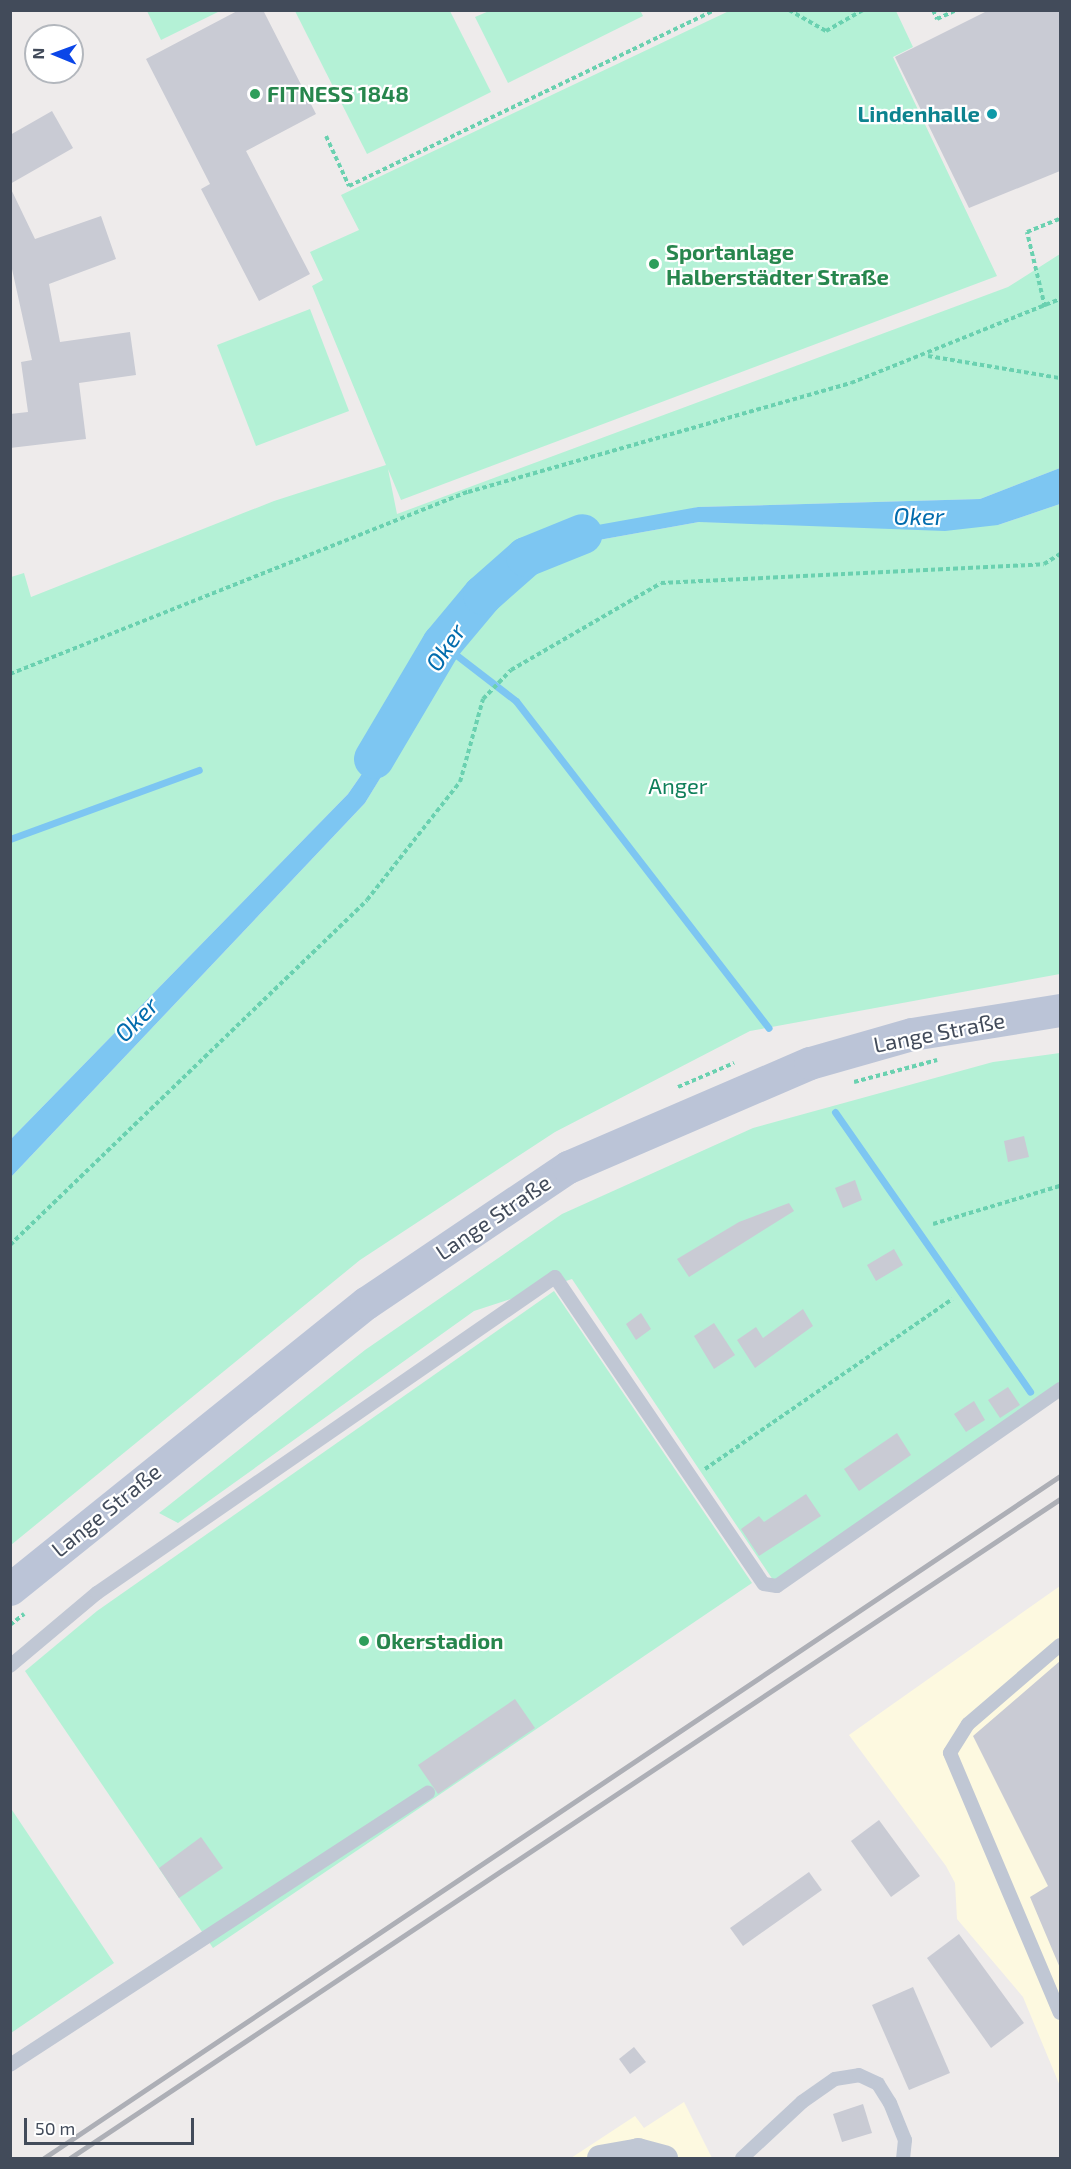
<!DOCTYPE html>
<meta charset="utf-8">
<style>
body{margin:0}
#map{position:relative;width:1071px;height:2169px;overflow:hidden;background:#eeebeb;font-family:"Exo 2",sans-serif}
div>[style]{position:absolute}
.commercial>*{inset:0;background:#fdf9e0}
.green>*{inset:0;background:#b4f1d6}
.water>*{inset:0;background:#7dc6f2}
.stream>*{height:7px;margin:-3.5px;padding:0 3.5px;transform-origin:3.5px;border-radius:3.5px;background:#7dc6f2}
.river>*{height:40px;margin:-20px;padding:0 20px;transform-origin:20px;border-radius:20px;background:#7dc6f2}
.building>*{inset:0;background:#c9cbd4}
.path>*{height:4px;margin-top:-2px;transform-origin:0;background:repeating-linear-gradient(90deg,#6ad1b0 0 4.5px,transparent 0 7.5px)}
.lane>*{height:14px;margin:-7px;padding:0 7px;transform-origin:7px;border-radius:7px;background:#c0c7d4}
.street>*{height:26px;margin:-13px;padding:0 13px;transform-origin:13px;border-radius:13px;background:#c0c7d4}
.secondary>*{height:33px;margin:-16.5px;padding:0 16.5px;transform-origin:16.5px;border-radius:16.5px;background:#bbc4d7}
.rail>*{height:4.5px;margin:-2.25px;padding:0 2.25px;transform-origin:2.25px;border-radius:2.25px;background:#adafb6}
.dots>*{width:16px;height:16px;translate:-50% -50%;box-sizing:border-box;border:3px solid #fff;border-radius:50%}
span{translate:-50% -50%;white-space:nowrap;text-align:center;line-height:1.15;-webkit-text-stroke:4.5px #fff;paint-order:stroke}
.leisure-label{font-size:22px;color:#27864d;font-weight:700}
.left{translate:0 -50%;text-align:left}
.culture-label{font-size:22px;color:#0d838f;font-weight:700}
.right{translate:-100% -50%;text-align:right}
.park-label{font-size:22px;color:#0f7f5a}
.street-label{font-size:22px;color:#424b5a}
.water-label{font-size:24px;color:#026cad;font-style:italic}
.frame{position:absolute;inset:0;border:12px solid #424b5a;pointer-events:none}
.north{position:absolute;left:24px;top:24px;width:60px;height:60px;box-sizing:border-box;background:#fff;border:2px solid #b3b7bd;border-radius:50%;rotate:271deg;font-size:16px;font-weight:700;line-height:24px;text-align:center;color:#424b5a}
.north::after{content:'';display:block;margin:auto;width:21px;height:27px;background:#0b46e8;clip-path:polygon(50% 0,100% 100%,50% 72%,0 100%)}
.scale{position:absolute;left:24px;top:2118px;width:170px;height:27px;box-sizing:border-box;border:3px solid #424b5a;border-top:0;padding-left:8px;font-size:18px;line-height:21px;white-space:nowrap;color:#424b5a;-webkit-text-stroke:4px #fff;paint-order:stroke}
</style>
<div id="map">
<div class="commercial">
<i style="clip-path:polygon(1060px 1586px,1060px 2086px,1023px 1997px,957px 1919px,955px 1883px,946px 1866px,849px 1735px)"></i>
<i style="clip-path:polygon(684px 2102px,712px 2158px,571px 2158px,635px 2116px,644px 2128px)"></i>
</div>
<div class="green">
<i style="clip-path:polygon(147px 11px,220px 11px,161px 40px)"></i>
<i style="clip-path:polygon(295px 11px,450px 11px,491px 92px,367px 154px)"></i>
<i style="clip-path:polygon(489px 11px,640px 10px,643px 16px,508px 83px,475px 17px)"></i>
<i style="clip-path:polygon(729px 11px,896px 11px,913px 47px,893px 57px,997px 276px,401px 500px,388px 469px,397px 514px,1008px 287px,1060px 254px,1060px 468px,980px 499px,698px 507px,538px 549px,449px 635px,407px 709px,348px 794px,11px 1139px,11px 577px,24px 573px,31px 597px,274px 501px,386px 465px,312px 286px,323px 280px,310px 252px,359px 230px,341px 195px)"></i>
<i style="clip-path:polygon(310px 309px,349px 411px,256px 446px,217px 345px)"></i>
<i style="clip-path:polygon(1060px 504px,1060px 974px,750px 1031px,555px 1132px,360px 1260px,11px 1545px,11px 1177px,365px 803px,457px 651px,497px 602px,539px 564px,582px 543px,699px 522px,998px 525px)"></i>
<i style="clip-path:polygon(1060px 1053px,1060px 1391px,777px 1586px,572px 1279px,474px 1311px,178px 1523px,159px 1513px,365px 1350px,562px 1214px,753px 1128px,993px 1062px)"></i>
<i style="clip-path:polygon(554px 1291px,752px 1583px,213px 1948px,25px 1671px,97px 1611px)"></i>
<i style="clip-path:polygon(10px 1807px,114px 1963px,11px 2033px,10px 2033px)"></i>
</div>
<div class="water">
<i style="clip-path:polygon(1060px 468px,1060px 504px,998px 525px,945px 531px,699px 522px,582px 543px,539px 564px,497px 602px,458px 651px,365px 803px,11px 1177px,11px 1139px,348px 794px,407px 709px,449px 635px,538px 549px,581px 528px,698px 507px,980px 499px)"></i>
</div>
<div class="stream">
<i style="left:442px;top:644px;width:93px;rotate:37.6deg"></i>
<i style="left:516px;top:701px;width:413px;rotate:52.3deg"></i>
<i style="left:10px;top:839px;width:201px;rotate:-20.1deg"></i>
<i style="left:835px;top:1112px;width:341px;rotate:55.1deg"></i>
</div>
<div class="river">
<i style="left:374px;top:759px;width:134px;rotate:-59.4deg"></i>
<i style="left:442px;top:644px;width:64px;rotate:-50.1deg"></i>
<i style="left:483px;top:595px;width:57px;rotate:-41.5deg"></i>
<i style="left:526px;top:557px;width:61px;rotate:-22deg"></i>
</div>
<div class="building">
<i style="clip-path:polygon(239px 10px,263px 10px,316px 114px,246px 151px,310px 274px,259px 301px,201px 189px,210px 184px,146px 59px)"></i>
<i style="clip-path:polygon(989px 10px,1060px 10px,1060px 171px,969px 208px,895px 57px)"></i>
<i style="clip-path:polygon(52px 111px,73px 148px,10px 184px,10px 135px)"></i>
<i style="clip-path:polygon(10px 187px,35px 239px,101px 216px,116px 259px,49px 284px,60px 342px,130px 332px,136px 375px,79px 383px,86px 439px,10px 448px,10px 414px,28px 412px,21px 362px,32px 360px,10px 260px)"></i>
<i style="clip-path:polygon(1024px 1136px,1029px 1157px,1008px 1162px,1004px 1141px)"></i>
<i style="clip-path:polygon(855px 1180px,862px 1200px,843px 1208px,835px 1188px)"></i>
<i style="clip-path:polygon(789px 1203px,794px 1211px,689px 1277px,677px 1259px,739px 1222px)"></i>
<i style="clip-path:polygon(894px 1249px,903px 1265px,876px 1281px,867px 1265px)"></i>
<i style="clip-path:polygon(803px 1309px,813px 1326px,755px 1368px,737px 1340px,756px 1327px,763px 1338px)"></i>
<i style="clip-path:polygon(641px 1313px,651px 1329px,636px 1340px,626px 1324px)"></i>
<i style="clip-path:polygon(714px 1323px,735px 1355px,714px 1369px,694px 1336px)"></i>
<i style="clip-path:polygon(1008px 1387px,1020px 1405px,1000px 1418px,988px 1400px)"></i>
<i style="clip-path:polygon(974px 1401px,985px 1420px,966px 1432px,954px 1414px)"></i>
<i style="clip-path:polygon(897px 1433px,911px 1455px,859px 1491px,844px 1469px)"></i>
<i style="clip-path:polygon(806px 1494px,821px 1516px,759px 1556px,741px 1529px,759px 1516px,764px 1522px)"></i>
<i style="clip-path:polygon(1060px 1661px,1060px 1968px,1030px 1897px,1048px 1886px,973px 1736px)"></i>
<i style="clip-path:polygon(515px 1699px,535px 1728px,438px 1794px,418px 1765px)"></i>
<i style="clip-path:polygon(879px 1820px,920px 1876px,891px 1897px,851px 1841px)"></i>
<i style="clip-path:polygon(201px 1837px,223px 1868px,179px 1898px,159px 1868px)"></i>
<i style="clip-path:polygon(809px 1872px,822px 1890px,743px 1946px,730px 1928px)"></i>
<i style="clip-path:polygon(959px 1934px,1024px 2023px,991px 2048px,927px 1958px)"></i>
<i style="clip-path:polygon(913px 1987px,950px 2073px,909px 2090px,872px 2005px)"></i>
<i style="clip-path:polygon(634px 2047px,646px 2062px,630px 2074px,619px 2059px)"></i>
<i style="clip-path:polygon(863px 2104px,872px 2133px,842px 2142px,833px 2114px)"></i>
</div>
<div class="path">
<i style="left:789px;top:10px;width:43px;rotate:29.6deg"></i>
<i style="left:826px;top:31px;width:43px;rotate:-29.6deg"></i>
<i style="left:933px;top:10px;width:10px;rotate:66deg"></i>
<i style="left:937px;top:19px;width:21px;rotate:-25deg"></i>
<i style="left:326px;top:136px;width:55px;rotate:65.3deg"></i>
<i style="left:349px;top:186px;width:406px;rotate:-25.7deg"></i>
<i style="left:1045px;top:307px;width:77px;rotate:-103.5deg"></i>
<i style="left:1027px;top:232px;width:35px;rotate:-22deg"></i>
<i style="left:928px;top:356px;width:134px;rotate:9.5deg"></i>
<i style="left:10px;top:674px;width:493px;rotate:-21.7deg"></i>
<i style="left:468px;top:492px;width:398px;rotate:-15.9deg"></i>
<i style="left:851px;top:383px;width:225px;rotate:-21.9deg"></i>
<i style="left:854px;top:1082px;width:86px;rotate:-14.8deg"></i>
<i style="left:678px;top:1087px;width:61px;rotate:-23.2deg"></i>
<i style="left:933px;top:1224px;width:133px;rotate:-16.7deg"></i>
<i style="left:10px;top:1245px;width:496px;rotate:-44deg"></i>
<i style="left:367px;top:900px;width:150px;rotate:-51.8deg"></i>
<i style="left:460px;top:782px;width:86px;rotate:-74.5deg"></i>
<i style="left:483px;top:699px;width:40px;rotate:-46deg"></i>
<i style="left:511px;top:670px;width:173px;rotate:-30.1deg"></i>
<i style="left:661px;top:583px;width:383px;rotate:-2.8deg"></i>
<i style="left:1044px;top:564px;width:19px;rotate:-32deg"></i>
<i style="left:705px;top:1469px;width:300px;rotate:-34.5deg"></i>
<i style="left:10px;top:1625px;width:18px;rotate:-38deg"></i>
</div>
<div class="lane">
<i style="left:1060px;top:1645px;width:121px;rotate:139.3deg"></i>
<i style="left:968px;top:1724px;width:34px;rotate:122deg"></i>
<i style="left:950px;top:1753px;width:282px;rotate:67.1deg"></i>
<i style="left:10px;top:1666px;width:114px;rotate:-40deg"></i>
<i style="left:97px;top:1593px;width:556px;rotate:-34.6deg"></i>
<i style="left:555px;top:1277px;width:371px;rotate:55.8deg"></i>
<i style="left:764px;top:1584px;width:13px;rotate:9deg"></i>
<i style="left:777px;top:1586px;width:345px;rotate:-34.8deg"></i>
<i style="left:10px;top:2065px;width:499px;rotate:-33.1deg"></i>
<i style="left:742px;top:2158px;width:82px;rotate:-43deg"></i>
<i style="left:802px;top:2102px;width:40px;rotate:-34.9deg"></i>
<i style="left:835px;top:2079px;width:24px;rotate:-9deg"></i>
<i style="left:859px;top:2075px;width:21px;rotate:25deg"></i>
<i style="left:878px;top:2084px;width:22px;rotate:58deg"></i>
<i style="left:890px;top:2103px;width:40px;rotate:68deg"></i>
<i style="left:905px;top:2140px;width:18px;rotate:96deg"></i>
</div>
<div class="street">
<i style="left:600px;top:2158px;width:39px;rotate:-10deg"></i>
<i style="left:638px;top:2151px;width:28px;rotate:15deg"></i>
</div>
<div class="secondary">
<i style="left:10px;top:1589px;width:457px;rotate:-38.8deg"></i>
<i style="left:366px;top:1303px;width:244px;rotate:-34deg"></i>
<i style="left:568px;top:1167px;width:263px;rotate:-23.3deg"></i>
<i style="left:810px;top:1063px;width:106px;rotate:-15.9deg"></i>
<i style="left:912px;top:1034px;width:150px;rotate:-9.2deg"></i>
</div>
<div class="rail">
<i style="left:44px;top:2158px;width:1224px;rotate:-33.87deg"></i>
<i style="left:70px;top:2158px;width:1189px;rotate:-33.65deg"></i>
</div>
<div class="dots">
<i style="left:255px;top:94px;background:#2e9e5b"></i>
<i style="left:992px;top:114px;background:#0f9aa8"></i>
<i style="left:654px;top:264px;background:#2e9e5b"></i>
<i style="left:364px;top:1641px;background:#2e9e5b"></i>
</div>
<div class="leisure-label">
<span class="left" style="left:267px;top:94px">FITNESS 1848</span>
<span class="left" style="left:666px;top:264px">Sportanlage<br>Halberstädter Straße</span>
<span class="left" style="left:376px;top:1641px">Okerstadion</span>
</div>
<div class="culture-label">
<span class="right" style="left:980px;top:114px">Lindenhalle</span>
</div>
<div class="park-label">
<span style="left:678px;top:786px">Anger</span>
</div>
<div class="street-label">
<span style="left:939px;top:1032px;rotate:-11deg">Lange Straße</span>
<span style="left:493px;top:1217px;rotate:-34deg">Lange Straße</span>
<span style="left:106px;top:1510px;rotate:-39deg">Lange Straße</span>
</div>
<div class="water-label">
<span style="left:919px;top:516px">Oker</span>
<span style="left:445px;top:647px;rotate:-56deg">Oker</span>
<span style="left:136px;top:1019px;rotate:-46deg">Oker</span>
</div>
<div class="frame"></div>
<div class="north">N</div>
<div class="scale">50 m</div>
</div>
